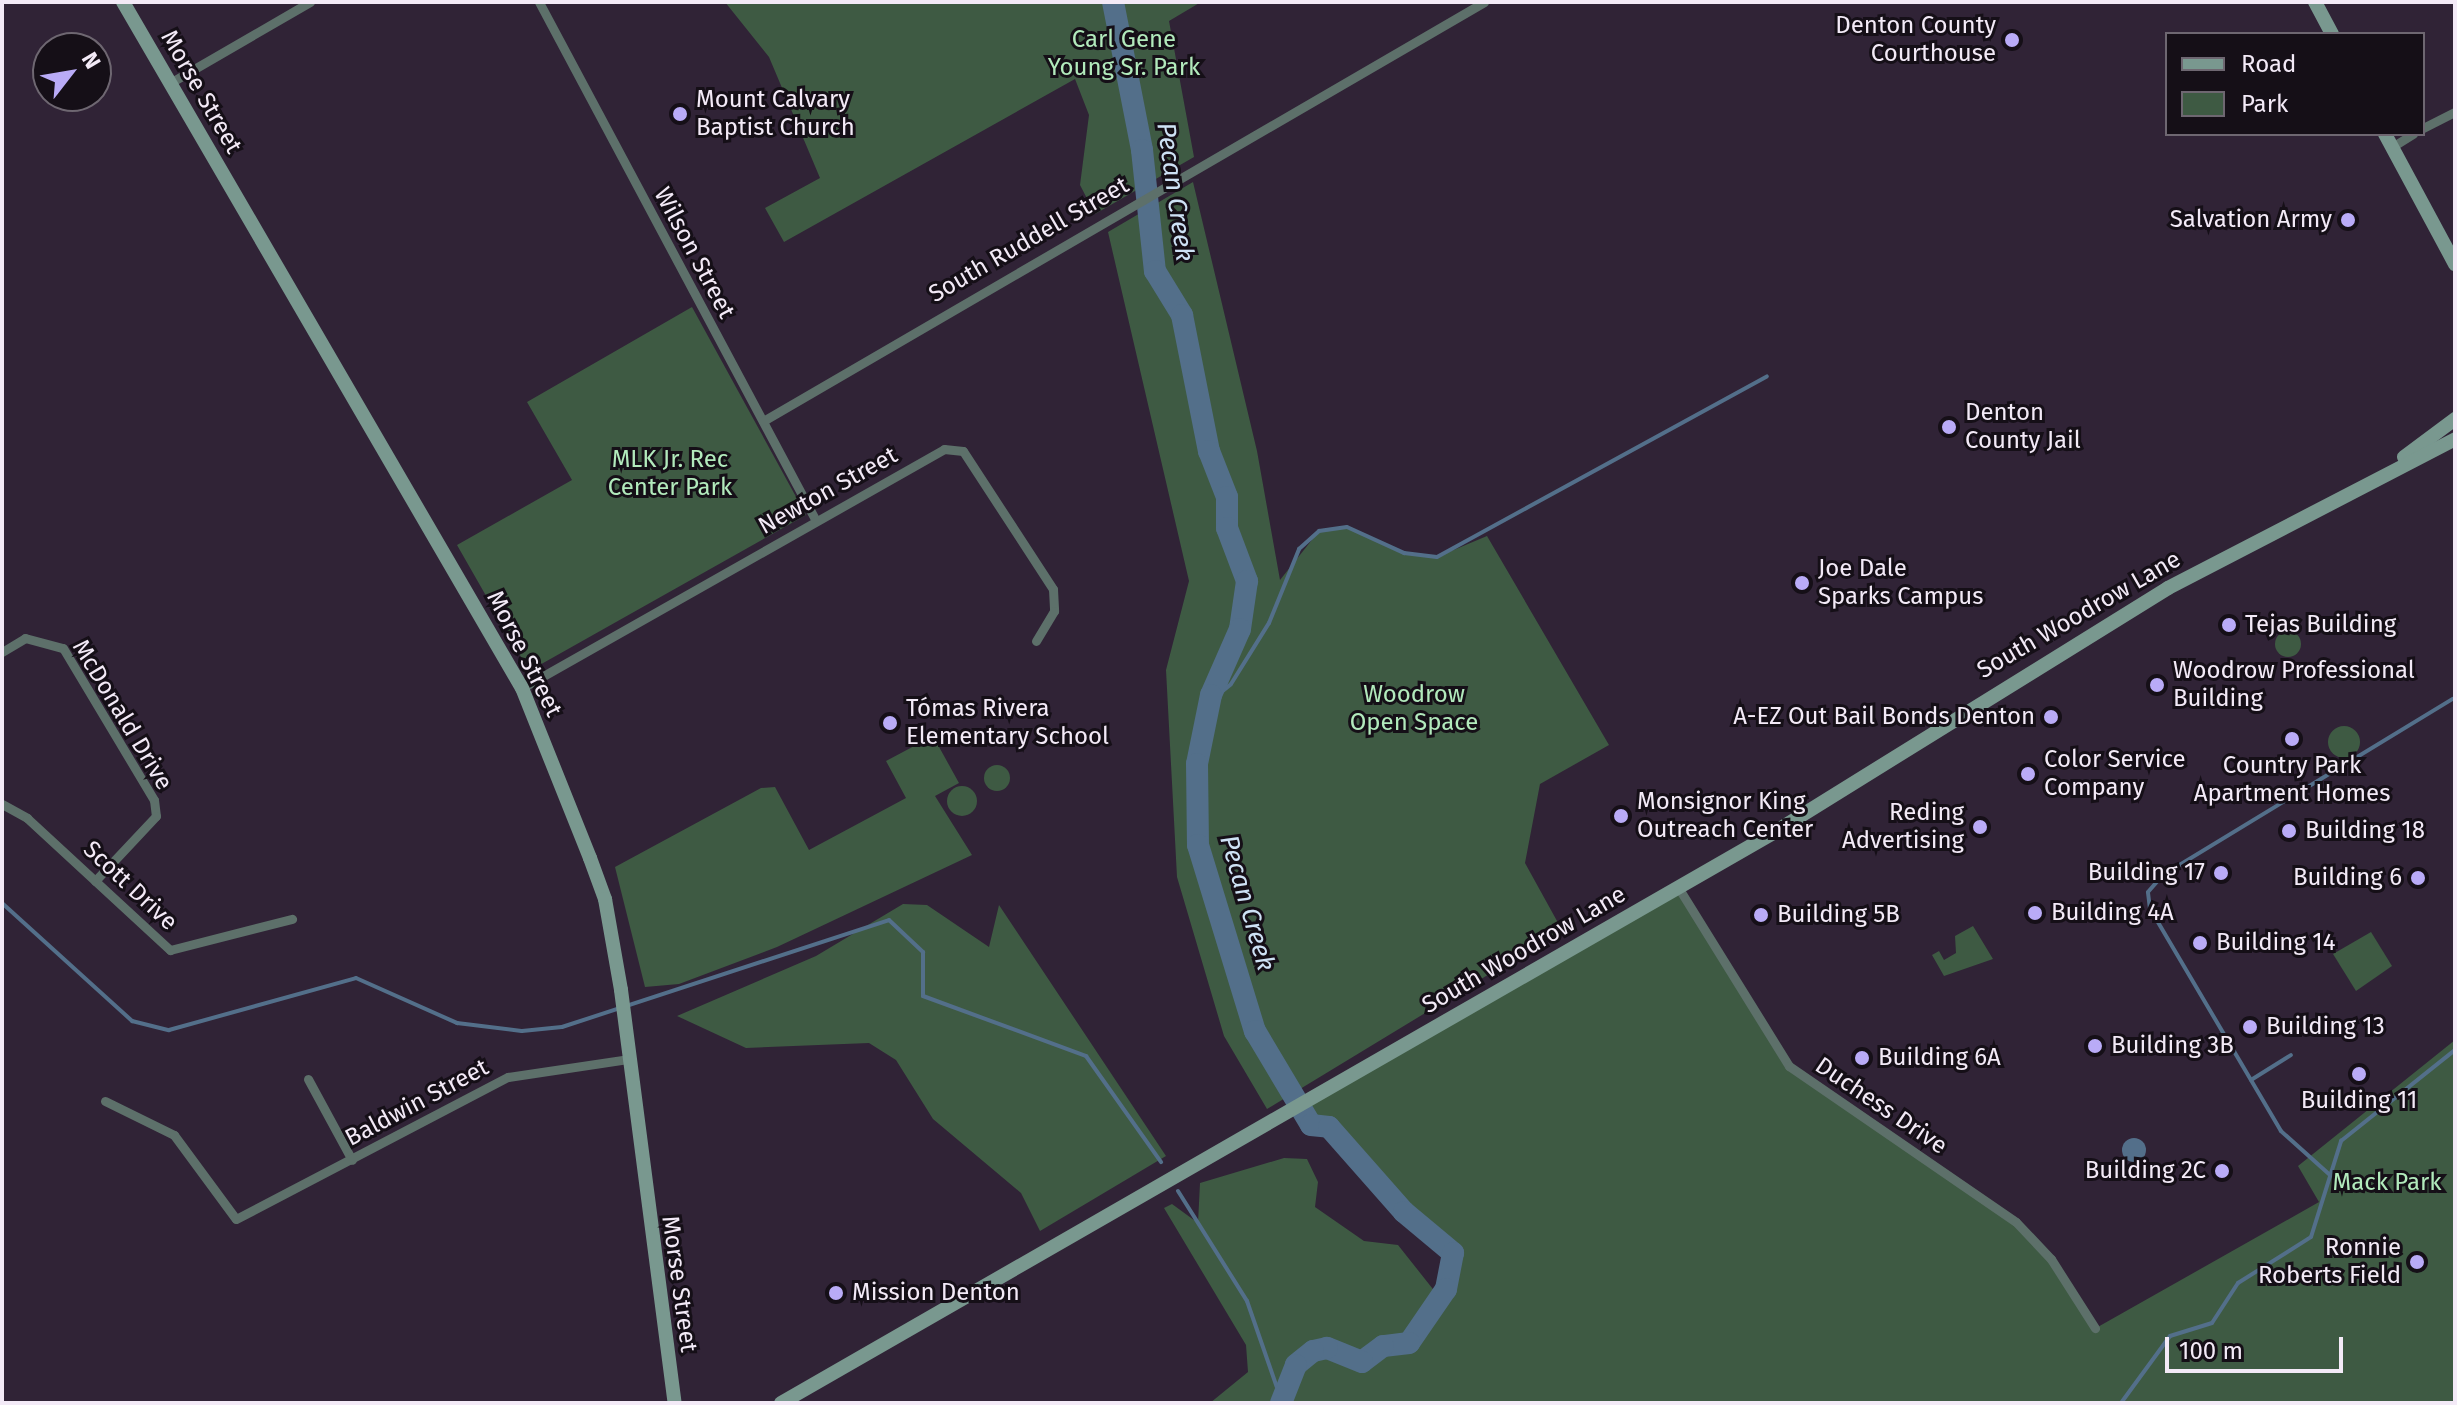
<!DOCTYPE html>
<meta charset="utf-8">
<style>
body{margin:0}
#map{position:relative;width:2457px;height:1405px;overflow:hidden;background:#302336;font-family:"Fira Sans",sans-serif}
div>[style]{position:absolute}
.green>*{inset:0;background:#3e5a43}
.round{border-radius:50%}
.water>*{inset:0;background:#536f8a}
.stream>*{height:4px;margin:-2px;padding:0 2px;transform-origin:2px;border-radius:2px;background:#536f8a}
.river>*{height:22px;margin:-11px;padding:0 11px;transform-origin:11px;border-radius:11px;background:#536f8a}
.street>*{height:9px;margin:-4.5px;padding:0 4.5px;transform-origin:4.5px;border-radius:4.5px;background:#5d706a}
.secondary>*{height:14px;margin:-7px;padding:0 7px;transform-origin:7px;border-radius:7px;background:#79988f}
.dots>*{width:22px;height:22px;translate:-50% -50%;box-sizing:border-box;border:4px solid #150f17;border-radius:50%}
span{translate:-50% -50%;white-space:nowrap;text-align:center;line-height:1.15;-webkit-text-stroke:6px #150f17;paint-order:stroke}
.poi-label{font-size:24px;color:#f3eaf7}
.right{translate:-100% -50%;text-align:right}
.left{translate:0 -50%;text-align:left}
.park-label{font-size:24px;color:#b2eabc}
.street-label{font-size:24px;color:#f3eaf7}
.water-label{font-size:26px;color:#cee2f5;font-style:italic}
.frame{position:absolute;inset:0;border:4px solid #f3eaf7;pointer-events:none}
.legend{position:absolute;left:2165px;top:32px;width:260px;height:104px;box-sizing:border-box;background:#150f17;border:2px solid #6e6771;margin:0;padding:10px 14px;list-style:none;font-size:24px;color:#f3eaf7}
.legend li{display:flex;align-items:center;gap:16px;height:40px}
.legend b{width:40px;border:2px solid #6e6771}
.north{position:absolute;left:32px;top:32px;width:80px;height:80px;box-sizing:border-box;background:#150f17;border:2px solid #6e6771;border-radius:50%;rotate:59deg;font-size:22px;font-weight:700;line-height:32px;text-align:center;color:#f3eaf7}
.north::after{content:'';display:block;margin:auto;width:28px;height:36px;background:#b9abf7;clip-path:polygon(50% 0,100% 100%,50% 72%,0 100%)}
.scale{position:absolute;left:2165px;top:1337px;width:178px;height:36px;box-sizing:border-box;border:4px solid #f3eaf7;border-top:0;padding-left:10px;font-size:24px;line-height:28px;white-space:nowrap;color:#f3eaf7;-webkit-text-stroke:6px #150f17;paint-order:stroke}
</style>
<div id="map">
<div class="green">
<i style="clip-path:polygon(725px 2px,1201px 2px,1169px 21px,1194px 157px,1095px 214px,1080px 185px,1089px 115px,1075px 79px,784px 242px,765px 208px,820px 178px,769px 57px)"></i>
<i style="clip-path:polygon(1193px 182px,1257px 451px,1280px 580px,1319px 531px,1347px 527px,1404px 553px,1437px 557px,1487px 536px,1609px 745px,1540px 784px,1525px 863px,1562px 930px,1267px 1109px,1224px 1036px,1177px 877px,1166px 670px,1189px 581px,1108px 232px)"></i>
<i style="clip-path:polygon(692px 307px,806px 515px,529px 671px,457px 545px,572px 480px,527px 402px)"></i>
<i class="round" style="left:2275px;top:631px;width:26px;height:26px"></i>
<i class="round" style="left:2328px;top:726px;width:32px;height:32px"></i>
<i style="clip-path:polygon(933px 736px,959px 783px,935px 796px,972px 855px,777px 947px,679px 984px,645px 987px,615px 867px,761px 788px,775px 787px,809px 850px,906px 798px,886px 761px)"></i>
<i class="round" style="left:984px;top:765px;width:26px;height:26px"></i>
<i class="round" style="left:947px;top:786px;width:30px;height:30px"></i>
<i style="clip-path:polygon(1678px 887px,1789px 1066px,2035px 1239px,2096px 1328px,2319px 1202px,2298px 1166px,2455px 1040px,2455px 1403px,1210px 1403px,1248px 1372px,1246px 1345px,1164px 1208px,1172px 1204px,1198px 1223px,1200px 1183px,1284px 1158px,1307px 1159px,1318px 1182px,1315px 1207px,1364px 1241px,1398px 1245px,1440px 1298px,1454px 1265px,1447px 1243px,1404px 1212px,1329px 1127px,1311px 1125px,1300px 1107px)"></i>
<i style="clip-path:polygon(903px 904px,927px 905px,989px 947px,999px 905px,1166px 1156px,1040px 1231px,1021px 1193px,933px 1119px,896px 1060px,869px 1043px,746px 1048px,677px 1016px,816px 956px)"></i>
<i style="clip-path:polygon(1973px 926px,1993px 959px,1944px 976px,1932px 955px,1939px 951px,1944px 960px,1956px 953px,1955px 936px)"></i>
<i style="clip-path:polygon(2371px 932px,2392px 966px,2356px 991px,2333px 954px)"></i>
</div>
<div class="water">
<i class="round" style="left:2122px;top:1138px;width:24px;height:24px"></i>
</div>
<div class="stream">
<i style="left:1209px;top:702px;width:28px;rotate:-39deg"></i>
<i style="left:1231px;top:684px;width:72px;rotate:-58.1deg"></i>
<i style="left:1269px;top:623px;width:80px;rotate:-67.9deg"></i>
<i style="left:1299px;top:549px;width:27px;rotate:-42deg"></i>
<i style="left:1319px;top:531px;width:28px;rotate:-8deg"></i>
<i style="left:1347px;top:527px;width:63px;rotate:24.5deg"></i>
<i style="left:1404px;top:553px;width:33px;rotate:7deg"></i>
<i style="left:1437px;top:557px;width:376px;rotate:-28.7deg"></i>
<i style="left:2px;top:903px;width:176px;rotate:42.2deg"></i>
<i style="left:132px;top:1021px;width:38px;rotate:14deg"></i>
<i style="left:169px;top:1030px;width:194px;rotate:-15.5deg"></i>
<i style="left:356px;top:978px;width:111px;rotate:24deg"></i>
<i style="left:457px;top:1023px;width:65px;rotate:7deg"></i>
<i style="left:522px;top:1031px;width:40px;rotate:-5.7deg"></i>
<i style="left:562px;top:1027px;width:344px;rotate:-18.1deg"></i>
<i style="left:889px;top:920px;width:47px;rotate:43.3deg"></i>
<i style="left:923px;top:952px;width:44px;rotate:90deg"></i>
<i style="left:923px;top:996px;width:174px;rotate:20.2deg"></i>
<i style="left:1086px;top:1056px;width:130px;rotate:54.7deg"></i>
<i style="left:2251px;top:1080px;width:47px;rotate:-32deg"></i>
<i style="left:2330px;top:1175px;width:66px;rotate:-138.1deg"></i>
<i style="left:2281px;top:1131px;width:258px;rotate:-120.5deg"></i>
<i style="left:2150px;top:909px;width:17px;rotate:-97deg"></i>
<i style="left:2148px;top:892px;width:23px;rotate:-49deg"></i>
<i style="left:2163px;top:875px;width:339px;rotate:-31.3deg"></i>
<i style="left:1178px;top:1191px;width:130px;rotate:57.9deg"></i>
<i style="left:1247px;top:1301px;width:107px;rotate:70.9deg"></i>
<i style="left:2121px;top:1403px;width:83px;rotate:-53.8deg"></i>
<i style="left:2170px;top:1336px;width:44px;rotate:-17.2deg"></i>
<i style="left:2212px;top:1323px;width:48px;rotate:-57deg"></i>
<i style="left:2238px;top:1283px;width:86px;rotate:-32.2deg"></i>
<i style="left:2311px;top:1237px;width:101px;rotate:-72.6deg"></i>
<i style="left:2341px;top:1141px;width:146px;rotate:-38.6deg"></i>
</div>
<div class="river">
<i style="left:1113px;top:2px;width:151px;rotate:78.9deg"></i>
<i style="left:1142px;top:150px;width:122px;rotate:83.9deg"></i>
<i style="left:1155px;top:271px;width:52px;rotate:58.5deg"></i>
<i style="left:1182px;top:315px;width:139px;rotate:78.8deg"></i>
<i style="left:1209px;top:451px;width:49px;rotate:68.6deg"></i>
<i style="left:1227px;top:497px;width:31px;rotate:90deg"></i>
<i style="left:1227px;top:528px;width:57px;rotate:69.3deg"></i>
<i style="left:1247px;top:581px;width:49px;rotate:98.3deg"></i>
<i style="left:1240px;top:629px;width:72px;rotate:113.7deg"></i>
<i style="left:1211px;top:695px;width:70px;rotate:101.5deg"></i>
<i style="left:1197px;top:764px;width:81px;rotate:89.3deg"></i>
<i style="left:1198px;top:845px;width:195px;rotate:73deg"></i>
<i style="left:1255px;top:1031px;width:109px;rotate:59.2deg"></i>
<i style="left:1311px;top:1125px;width:18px;rotate:6deg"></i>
<i style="left:1329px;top:1127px;width:113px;rotate:48.6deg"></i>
<i style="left:1404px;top:1212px;width:64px;rotate:39.9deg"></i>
<i style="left:1453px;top:1253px;width:37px;rotate:101deg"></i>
<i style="left:1446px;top:1289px;width:65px;rotate:124.4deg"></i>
<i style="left:1409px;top:1343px;width:26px;rotate:173deg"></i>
<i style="left:1383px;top:1346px;width:26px;rotate:143deg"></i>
<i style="left:1362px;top:1362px;width:38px;rotate:-158deg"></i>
<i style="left:1327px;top:1348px;width:14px;rotate:168deg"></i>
<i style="left:1313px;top:1351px;width:22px;rotate:141deg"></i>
<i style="left:1296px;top:1365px;width:41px;rotate:111.5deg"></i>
</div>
<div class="street">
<i style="left:539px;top:2px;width:588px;rotate:61.91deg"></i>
<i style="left:170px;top:83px;width:162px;rotate:-30.1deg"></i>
<i style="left:2423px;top:128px;width:36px;rotate:-27deg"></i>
<i style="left:2392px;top:147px;width:25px;rotate:-32deg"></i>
<i style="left:763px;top:421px;width:834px;rotate:-30.16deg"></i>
<i style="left:2px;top:652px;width:27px;rotate:-31deg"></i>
<i style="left:25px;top:638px;width:39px;rotate:15deg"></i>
<i style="left:63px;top:648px;width:177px;rotate:59.1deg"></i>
<i style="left:154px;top:800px;width:16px;rotate:83deg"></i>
<i style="left:156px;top:816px;width:89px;rotate:133.2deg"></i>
<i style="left:522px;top:688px;width:485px;rotate:-29.5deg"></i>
<i style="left:944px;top:449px;width:19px;rotate:6deg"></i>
<i style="left:963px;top:451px;width:165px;rotate:56.9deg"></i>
<i style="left:1053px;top:589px;width:22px;rotate:87deg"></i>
<i style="left:1054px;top:611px;width:35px;rotate:121deg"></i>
<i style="left:2px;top:804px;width:29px;rotate:29deg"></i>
<i style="left:27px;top:818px;width:195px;rotate:42.7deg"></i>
<i style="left:170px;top:950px;width:126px;rotate:-14.3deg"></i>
<i style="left:1678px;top:887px;width:211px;rotate:58.2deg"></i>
<i style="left:1789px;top:1066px;width:275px;rotate:34.5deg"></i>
<i style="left:2016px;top:1222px;width:51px;rotate:46.6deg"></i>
<i style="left:2051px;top:1259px;width:82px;rotate:57.5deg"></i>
<i style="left:308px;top:1079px;width:92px;rotate:61.5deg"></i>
<i style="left:105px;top:1101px;width:77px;rotate:26.2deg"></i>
<i style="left:174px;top:1135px;width:104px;rotate:53.6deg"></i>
<i style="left:236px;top:1219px;width:307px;rotate:-27.6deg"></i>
<i style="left:508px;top:1077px;width:121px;rotate:-8.5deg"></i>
</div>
<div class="secondary">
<i style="left:123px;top:2px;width:794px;rotate:59.82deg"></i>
<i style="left:522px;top:688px;width:183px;rotate:68.2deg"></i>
<i style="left:590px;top:858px;width:44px;rotate:69.9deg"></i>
<i style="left:605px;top:899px;width:92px;rotate:80deg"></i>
<i style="left:621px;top:990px;width:417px;rotate:82.6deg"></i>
<i style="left:2315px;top:2px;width:36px;rotate:62deg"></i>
<i style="left:2385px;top:134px;width:148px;rotate:61.7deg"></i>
<i style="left:2404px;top:457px;width:64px;rotate:-36.7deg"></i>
<i style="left:781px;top:1403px;width:1144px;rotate:-29.88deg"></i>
<i style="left:1773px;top:833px;width:465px;rotate:-31.8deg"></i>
<i style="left:2168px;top:588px;width:323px;rotate:-27.4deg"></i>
</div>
<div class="dots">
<i style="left:2012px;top:40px;background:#b9abf7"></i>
<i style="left:680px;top:114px;background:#b9abf7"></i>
<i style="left:2348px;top:220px;background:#b9abf7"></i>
<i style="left:1949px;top:427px;background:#b9abf7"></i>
<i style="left:1802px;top:583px;background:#b9abf7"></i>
<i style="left:2229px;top:625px;background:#b9abf7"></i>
<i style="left:2157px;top:685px;background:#b9abf7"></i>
<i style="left:2051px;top:717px;background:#b9abf7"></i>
<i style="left:890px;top:723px;background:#b9abf7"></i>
<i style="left:2292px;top:739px;background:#b9abf7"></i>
<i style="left:2028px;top:774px;background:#b9abf7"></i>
<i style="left:1621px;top:816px;background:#b9abf7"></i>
<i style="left:1980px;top:827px;background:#b9abf7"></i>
<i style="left:2289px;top:831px;background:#b9abf7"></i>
<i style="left:2221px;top:873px;background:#b9abf7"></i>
<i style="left:2418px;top:878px;background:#b9abf7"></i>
<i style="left:2035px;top:913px;background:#b9abf7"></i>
<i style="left:1761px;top:915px;background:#b9abf7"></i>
<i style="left:2200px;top:943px;background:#b9abf7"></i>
<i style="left:2250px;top:1027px;background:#b9abf7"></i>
<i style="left:2095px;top:1046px;background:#b9abf7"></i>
<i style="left:1862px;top:1058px;background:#b9abf7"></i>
<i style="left:2359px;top:1074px;background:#b9abf7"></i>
<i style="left:2222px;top:1171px;background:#b9abf7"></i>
<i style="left:2417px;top:1262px;background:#b9abf7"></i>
<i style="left:836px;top:1293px;background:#b9abf7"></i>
</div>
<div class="poi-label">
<span class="right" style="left:1996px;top:40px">Denton County<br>Courthouse</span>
<span class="left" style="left:696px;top:114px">Mount Calvary<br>Baptist Church</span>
<span class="right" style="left:2332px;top:220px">Salvation Army</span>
<span class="left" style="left:1965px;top:427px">Denton<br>County Jail</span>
<span class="left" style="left:1818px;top:583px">Joe Dale<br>Sparks Campus</span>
<span class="left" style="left:2245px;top:625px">Tejas Building</span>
<span class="left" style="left:2173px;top:685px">Woodrow Professional<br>Building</span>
<span class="left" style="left:906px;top:723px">Tómas Rivera<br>Elementary School</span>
<span class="right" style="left:2035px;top:717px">A-EZ Out Bail Bonds Denton</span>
<span class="left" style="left:2044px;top:774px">Color Service<br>Company</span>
<span style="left:2292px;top:780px">Country Park<br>Apartment Homes</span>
<span class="left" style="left:1637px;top:816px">Monsignor King<br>Outreach Center</span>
<span class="right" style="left:1964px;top:827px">Reding<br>Advertising</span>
<span class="left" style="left:2305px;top:831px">Building 18</span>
<span class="right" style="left:2205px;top:873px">Building 17</span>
<span class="right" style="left:2402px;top:878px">Building 6</span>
<span class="left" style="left:2051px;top:913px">Building 4A</span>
<span class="left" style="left:1777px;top:915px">Building 5B</span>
<span class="left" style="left:2216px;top:943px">Building 14</span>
<span class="left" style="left:2266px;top:1027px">Building 13</span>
<span class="left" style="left:2111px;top:1046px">Building 3B</span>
<span class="left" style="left:1878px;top:1058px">Building 6A</span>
<span style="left:2359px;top:1101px">Building 11</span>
<span class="right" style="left:2206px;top:1171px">Building 2C</span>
<span class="right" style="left:2401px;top:1262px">Ronnie<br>Roberts Field</span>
<span class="left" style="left:852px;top:1293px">Mission Denton</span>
</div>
<div class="park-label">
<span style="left:1124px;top:54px">Carl Gene<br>Young Sr. Park</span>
<span style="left:670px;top:474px">MLK Jr. Rec<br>Center Park</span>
<span style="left:1414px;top:709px">Woodrow<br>Open Space</span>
<span style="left:2387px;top:1183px">Mack Park</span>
</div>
<div class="street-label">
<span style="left:201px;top:92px;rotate:60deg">Morse Street</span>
<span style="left:1029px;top:240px;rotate:-30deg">South Ruddell Street</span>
<span style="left:694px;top:253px;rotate:62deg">Wilson Street</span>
<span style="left:828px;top:491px;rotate:-29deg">Newton Street</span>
<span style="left:2079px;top:615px;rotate:-30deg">South Woodrow Lane</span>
<span style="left:524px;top:654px;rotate:63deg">Morse Street</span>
<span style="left:122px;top:715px;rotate:59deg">McDonald Drive</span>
<span style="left:130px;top:886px;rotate:43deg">Scott Drive</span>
<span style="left:1524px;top:950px;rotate:-30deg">South Woodrow Lane</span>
<span style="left:417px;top:1103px;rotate:-28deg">Baldwin Street</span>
<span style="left:1881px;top:1106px;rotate:34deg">Duchess Drive</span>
<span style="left:679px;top:1284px;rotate:82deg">Morse Street</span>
</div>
<div class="water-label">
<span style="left:1175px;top:192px;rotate:82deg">Pecan Creek</span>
<span style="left:1247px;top:903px;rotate:74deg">Pecan Creek</span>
</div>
<div class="frame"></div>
<ul class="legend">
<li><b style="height:10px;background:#79988f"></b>Road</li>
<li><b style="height:22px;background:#3e5a43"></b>Park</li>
</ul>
<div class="north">N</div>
<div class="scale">100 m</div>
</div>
